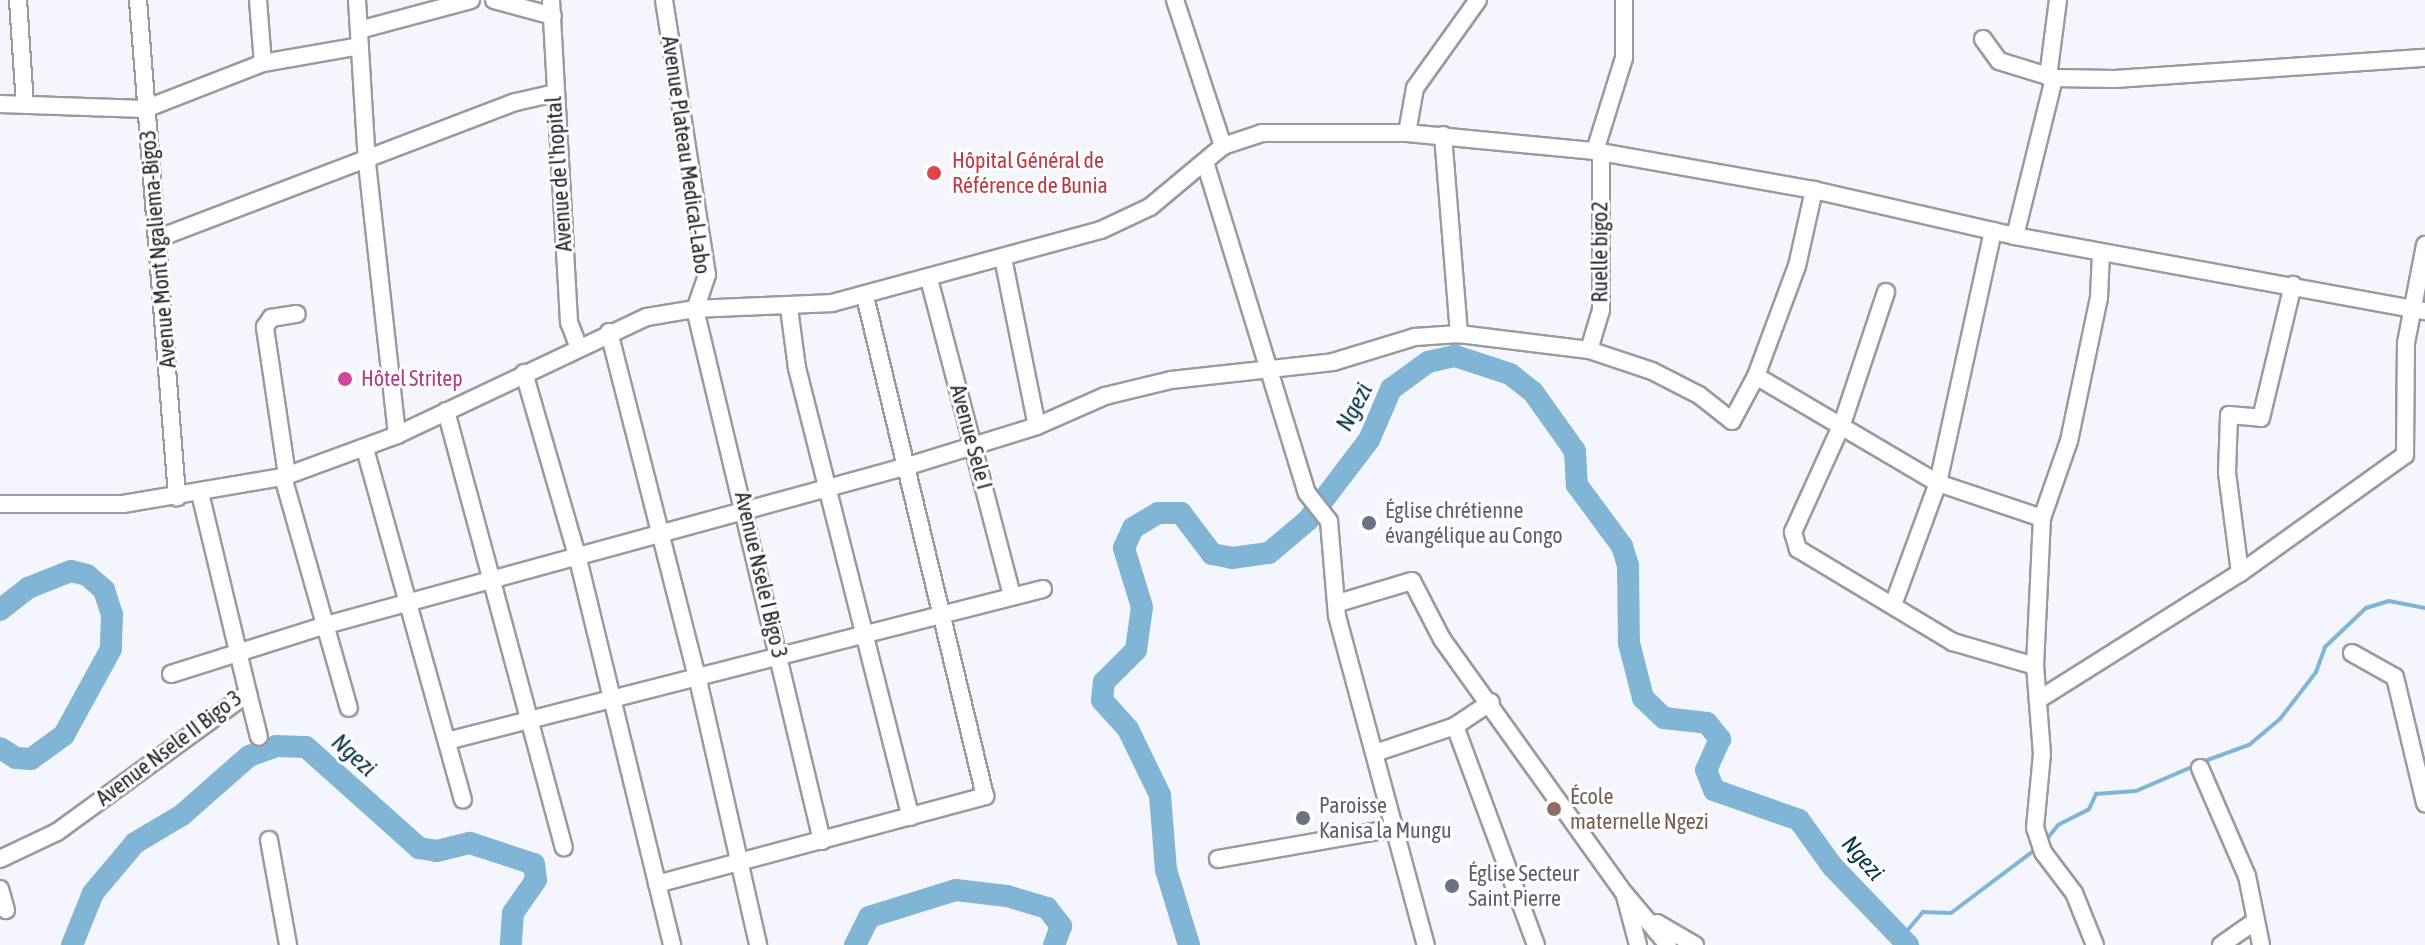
<!DOCTYPE html>
<meta charset="utf-8">
<style>
body{margin:0}
#map{position:relative;width:2425px;height:945px;overflow:hidden;background:#f5f6fd;font-family:"Asap Condensed",sans-serif}
div>[style]{position:absolute}
.stream>*{height:4px;margin:-2px;padding:0 2px;transform-origin:2px;border-radius:2px;background:#81b5d5}
.river>*{height:22px;margin:-11px;padding:0 11px;transform-origin:11px;border-radius:11px;background:#81b5d5}
.roads{filter:drop-shadow(2px 0 #989aa4) drop-shadow(-2px 0 #989aa4) drop-shadow(0 2px #989aa4) drop-shadow(0 -2px #989aa4)}
.minor>*{height:16px;margin:-8px;padding:0 8px;transform-origin:8px;border-radius:8px;background:#fff}
.dots>*{width:22px;height:22px;translate:-50% -50%;box-sizing:border-box;border:4px solid #fff;border-radius:50%}
span{translate:-50% -50%;white-space:nowrap;text-align:center;line-height:1.15;-webkit-text-stroke:6px #fff;paint-order:stroke}
.street-label{font-size:22px;color:#27282c}
.health-label{font-size:22px;color:#be3a42}
.left{translate:0 -50%;text-align:left}
.hotel-label{font-size:22px;color:#b23c85}
.worship-label{font-size:22px;color:#5b616d}
.education-label{font-size:22px;color:#785e54}
.water-label{font-size:24px;color:#08354b;font-style:italic}
</style>
<div id="map">
<div class="stream">
<i style="left:2202px;top:762px;width:50px;rotate:-19.9deg"></i>
<i style="left:2249px;top:745px;width:40px;rotate:-40deg"></i>
<i style="left:2280px;top:719px;width:59px;rotate:-52.5deg"></i>
<i style="left:2316px;top:672px;width:27px;rotate:-70deg"></i>
<i style="left:2325px;top:647px;width:57px;rotate:-43.6deg"></i>
<i style="left:2366px;top:608px;width:24px;rotate:-17deg"></i>
<i style="left:2389px;top:601px;width:37px;rotate:11deg"></i>
<i style="left:2046px;top:840px;width:19px;rotate:-51deg"></i>
<i style="left:2058px;top:825px;width:35px;rotate:-27deg"></i>
<i style="left:2089px;top:809px;width:17px;rotate:-65deg"></i>
<i style="left:2096px;top:794px;width:40px;rotate:-4.3deg"></i>
<i style="left:2136px;top:791px;width:63px;rotate:-23.3deg"></i>
<i style="left:1901px;top:938px;width:34px;rotate:-50deg"></i>
<i style="left:1923px;top:912px;width:28px;rotate:2deg"></i>
<i style="left:1951px;top:913px;width:106px;rotate:-37deg"></i>
</div>
<div class="river">
<i style="left:0;top:610px;width:36px;rotate:-38deg"></i>
<i style="left:28px;top:588px;width:46px;rotate:-21.6deg"></i>
<i style="left:71px;top:571px;width:16px;rotate:14deg"></i>
<i style="left:87px;top:575px;width:23px;rotate:41deg"></i>
<i style="left:104px;top:590px;width:25px;rotate:72deg"></i>
<i style="left:112px;top:614px;width:35px;rotate:92deg"></i>
<i style="left:111px;top:649px;width:98px;rotate:118.7deg"></i>
<i style="left:64px;top:735px;width:41px;rotate:144deg"></i>
<i style="left:31px;top:759px;width:15px;rotate:-176deg"></i>
<i style="left:16px;top:758px;width:19px;rotate:-148deg"></i>
<i style="left:72px;top:945px;width:56px;rotate:-68deg"></i>
<i style="left:93px;top:893px;width:65px;rotate:-50deg"></i>
<i style="left:135px;top:843px;width:55px;rotate:-30.8deg"></i>
<i style="left:182px;top:815px;width:89px;rotate:-41.4deg"></i>
<i style="left:249px;top:756px;width:29px;rotate:-20deg"></i>
<i style="left:276px;top:746px;width:30px;rotate:2deg"></i>
<i style="left:306px;top:747px;width:152px;rotate:41.8deg"></i>
<i style="left:419px;top:848px;width:18px;rotate:9deg"></i>
<i style="left:437px;top:851px;width:34px;rotate:-14deg"></i>
<i style="left:470px;top:843px;width:67px;rotate:18.2deg"></i>
<i style="left:534px;top:864px;width:16px;rotate:83deg"></i>
<i style="left:536px;top:880px;width:40px;rotate:124.9deg"></i>
<i style="left:513px;top:913px;width:32px;rotate:94deg"></i>
<i style="left:855px;top:945px;width:31px;rotate:-63deg"></i>
<i style="left:869px;top:917px;width:91px;rotate:-17.2deg"></i>
<i style="left:956px;top:890px;width:51px;rotate:6.7deg"></i>
<i style="left:1007px;top:896px;width:42px;rotate:16.7deg"></i>
<i style="left:1047px;top:908px;width:23px;rotate:52deg"></i>
<i style="left:1061px;top:926px;width:20px;rotate:110deg"></i>
<i style="left:1189px;top:945px;width:78px;rotate:-107deg"></i>
<i style="left:1166px;top:870px;width:75px;rotate:-94.6deg"></i>
<i style="left:1160px;top:795px;width:73px;rotate:-115.9deg"></i>
<i style="left:1128px;top:729px;width:39px;rotate:-132deg"></i>
<i style="left:1102px;top:700px;width:18px;rotate:-84deg"></i>
<i style="left:1104px;top:682px;width:45px;rotate:-45deg"></i>
<i style="left:1136px;top:650px;width:43px;rotate:-82.1deg"></i>
<i style="left:1142px;top:607px;width:62px;rotate:-107deg"></i>
<i style="left:1124px;top:548px;width:22px;rotate:-66deg"></i>
<i style="left:1133px;top:528px;width:29px;rotate:-31deg"></i>
<i style="left:1158px;top:513px;width:23px"></i>
<i style="left:1181px;top:513px;width:51px;rotate:52.9deg"></i>
<i style="left:1212px;top:554px;width:20px;rotate:11deg"></i>
<i style="left:1232px;top:558px;width:37px;rotate:-8deg"></i>
<i style="left:1269px;top:553px;width:51px;rotate:-40.2deg"></i>
<i style="left:1308px;top:520px;width:101px;rotate:-52.7deg"></i>
<i style="left:1369px;top:440px;width:56px;rotate:-66.7deg"></i>
<i style="left:1391px;top:389px;width:46px;rotate:-36.1deg"></i>
<i style="left:1428px;top:362px;width:28px;rotate:-13deg"></i>
<i style="left:1455px;top:356px;width:58px;rotate:18.1deg"></i>
<i style="left:1510px;top:374px;width:29px;rotate:38deg"></i>
<i style="left:1533px;top:392px;width:72px;rotate:54.6deg"></i>
<i style="left:1575px;top:451px;width:34px;rotate:87deg"></i>
<i style="left:1577px;top:485px;width:76px;rotate:53.6deg"></i>
<i style="left:1622px;top:546px;width:21px;rotate:73deg"></i>
<i style="left:1628px;top:566px;width:77px;rotate:89.3deg"></i>
<i style="left:1629px;top:643px;width:57px;rotate:75.7deg"></i>
<i style="left:1643px;top:698px;width:29px;rotate:44deg"></i>
<i style="left:1664px;top:718px;width:43px;rotate:6.6deg"></i>
<i style="left:1707px;top:723px;width:21px;rotate:51deg"></i>
<i style="left:1720px;top:739px;width:34px;rotate:114deg"></i>
<i style="left:1706px;top:770px;width:22px;rotate:68deg"></i>
<i style="left:1714px;top:790px;width:90px;rotate:19.4deg"></i>
<i style="left:1799px;top:820px;width:57px;rotate:54.3deg"></i>
<i style="left:1832px;top:866px;width:110px;rotate:46.1deg"></i>
</div>
<div class="roads">
<div class="minor">
<i style="left:18px;top:0;width:105px;rotate:86.2deg"></i>
<i style="left:138px;top:0;width:499px;rotate:85.5deg"></i>
<i style="left:258px;top:0;width:63px;rotate:85.5deg"></i>
<i style="left:357px;top:0;width:163px;rotate:86.5deg"></i>
<i style="left:367px;top:163px;width:274px;rotate:83.7deg"></i>
<i style="left:494px;top:0;width:61px;rotate:15.2deg"></i>
<i style="left:551px;top:0;width:323px;rotate:86.8deg"></i>
<i style="left:569px;top:322px;width:26px;rotate:69deg"></i>
<i style="left:664px;top:0;width:278px;rotate:81.1deg"></i>
<i style="left:707px;top:275px;width:36px;rotate:109deg"></i>
<i style="left:695px;top:309px;width:547px;rotate:76.57deg"></i>
<i style="left:1175px;top:0;width:154px;rotate:71.8deg"></i>
<i style="left:359px;top:30px;width:116px;rotate:-15deg"></i>
<i style="left:1983px;top:39px;width:27px;rotate:54deg"></i>
<i style="left:1999px;top:61px;width:58px;rotate:17.2deg"></i>
<i style="left:2054px;top:78px;width:61px;rotate:0.9deg"></i>
<i style="left:2115px;top:79px;width:311px;rotate:-3.9deg"></i>
<i style="left:2048px;top:77px;width:78px;rotate:-82.6deg"></i>
<i style="left:0;top:104px;width:145px;rotate:2deg"></i>
<i style="left:145px;top:109px;width:127px;rotate:-21.3deg"></i>
<i style="left:263px;top:63px;width:98px;rotate:-9.9deg"></i>
<i style="left:1407px;top:133px;width:46px;rotate:-79.9deg"></i>
<i style="left:1415px;top:88px;width:108px;rotate:-54.4deg"></i>
<i style="left:1443px;top:135px;width:200px;rotate:85.4deg"></i>
<i style="left:1595px;top:151px;width:97px;rotate:-72.7deg"></i>
<i style="left:1624px;top:58px;width:58px;rotate:-90deg"></i>
<i style="left:1205px;top:162px;width:346px;rotate:72.9deg"></i>
<i style="left:1307px;top:493px;width:36px;rotate:52deg"></i>
<i style="left:1329px;top:521px;width:95px;rotate:85.2deg"></i>
<i style="left:1337px;top:616px;width:341px;rotate:74.9deg"></i>
<i style="left:2015px;top:236px;width:163px;rotate:-76.1deg"></i>
<i style="left:159px;top:238px;width:382px;rotate:-20.9deg"></i>
<i style="left:516px;top:102px;width:39px;rotate:-13deg"></i>
<i style="left:1003px;top:258px;width:171px;rotate:78.6deg"></i>
<i style="left:929px;top:279px;width:328px;rotate:75.3deg"></i>
<i style="left:1886px;top:292px;width:139px;rotate:108.4deg"></i>
<i style="left:1842px;top:424px;width:119px;rotate:114.4deg"></i>
<i style="left:1793px;top:532px;width:18px;rotate:74deg"></i>
<i style="left:1798px;top:549px;width:181px;rotate:31deg"></i>
<i style="left:1953px;top:642px;width:85px;rotate:16.3deg"></i>
<i style="left:789px;top:308px;width:61px;rotate:82.4deg"></i>
<i style="left:797px;top:368px;width:463px;rotate:75.8deg"></i>
<i style="left:609px;top:332px;width:359px;rotate:75.7deg"></i>
<i style="left:698px;top:680px;width:272px;rotate:77.2deg"></i>
<i style="left:1589px;top:350px;width:42px;rotate:-73.3deg"></i>
<i style="left:1601px;top:310px;width:158px;rotate:-90deg"></i>
<i style="left:524px;top:373px;width:194px;rotate:73.8deg"></i>
<i style="left:578px;top:559px;width:397px;rotate:76.3deg"></i>
<i style="left:1756px;top:376px;width:211px;rotate:30.5deg"></i>
<i style="left:1938px;top:483px;width:110px;rotate:18.6deg"></i>
<i style="left:446px;top:411px;width:452px;rotate:74.9deg"></i>
<i style="left:365px;top:449px;width:364px;rotate:74.4deg"></i>
<i style="left:287px;top:475px;width:150px;rotate:-98.5deg"></i>
<i style="left:265px;top:327px;width:11px;rotate:-56deg"></i>
<i style="left:271px;top:318px;width:26px;rotate:-9deg"></i>
<i style="left:283px;top:477px;width:240px;rotate:74.1deg"></i>
<i style="left:0;top:504px;width:123px"></i>
<i style="left:123px;top:504px;width:162px;rotate:-9.6deg"></i>
<i style="left:283px;top:477px;width:121px;rotate:-20.2deg"></i>
<i style="left:397px;top:435px;width:276px;rotate:-25.3deg"></i>
<i style="left:647px;top:317px;width:49px;rotate:-9.5deg"></i>
<i style="left:695px;top:309px;width:137px;rotate:-2.5deg"></i>
<i style="left:832px;top:303px;width:279px;rotate:-15.2deg"></i>
<i style="left:1101px;top:230px;width:54px;rotate:-25.1deg"></i>
<i style="left:1150px;top:207px;width:95px;rotate:-39.9deg"></i>
<i style="left:1223px;top:146px;width:41px;rotate:-18.4deg"></i>
<i style="left:1262px;top:133px;width:145px"></i>
<i style="left:1407px;top:133px;width:189px;rotate:5.5deg"></i>
<i style="left:1595px;top:151px;width:222px;rotate:10.1deg"></i>
<i style="left:1814px;top:190px;width:206px;rotate:12.9deg"></i>
<i style="left:2015px;top:236px;width:417px;rotate:10.4deg"></i>
<i style="left:2240px;top:573px;width:101px;rotate:-97.4deg"></i>
<i style="left:2227px;top:473px;width:58px;rotate:-88deg"></i>
<i style="left:2229px;top:415px;width:32px;rotate:5deg"></i>
<i style="left:2261px;top:418px;width:137px;rotate:-76.5deg"></i>
<i style="left:1338px;top:603px;width:77px;rotate:-16.6deg"></i>
<i style="left:1412px;top:581px;width:65px;rotate:62.7deg"></i>
<i style="left:1442px;top:639px;width:312px;rotate:54.4deg"></i>
<i style="left:1624px;top:893px;width:68px;rotate:49.8deg"></i>
<i style="left:1893px;top:605px;width:130px;rotate:-69.8deg"></i>
<i style="left:1938px;top:483px;width:258px;rotate:-77.7deg"></i>
<i style="left:2352px;top:653px;width:49px;rotate:29.2deg"></i>
<i style="left:2395px;top:677px;width:130px;rotate:76.6deg"></i>
<i style="left:171px;top:674px;width:163px;rotate:-17.5deg"></i>
<i style="left:326px;top:625px;width:603px;rotate:-15.28deg"></i>
<i style="left:908px;top:466px;width:135px;rotate:-17.2deg"></i>
<i style="left:1037px;top:426px;width:74px;rotate:-23.8deg"></i>
<i style="left:1105px;top:396px;width:68px;rotate:-13.6deg"></i>
<i style="left:1171px;top:380px;width:163px;rotate:-6.3deg"></i>
<i style="left:1333px;top:362px;width:86px;rotate:-17deg"></i>
<i style="left:1415px;top:337px;width:44px;rotate:-3.9deg"></i>
<i style="left:1459px;top:334px;width:131px;rotate:7deg"></i>
<i style="left:1589px;top:350px;width:66px;rotate:18.4deg"></i>
<i style="left:1652px;top:371px;width:53px;rotate:27.1deg"></i>
<i style="left:1699px;top:395px;width:42px;rotate:38.2deg"></i>
<i style="left:1732px;top:421px;width:51px;rotate:-61.9deg"></i>
<i style="left:1756px;top:376px;width:117px;rotate:-69.6deg"></i>
<i style="left:1797px;top:266px;width:78px;rotate:-77.4deg"></i>
<i style="left:248px;top:693px;width:45px;rotate:76deg"></i>
<i style="left:2038px;top:700px;width:239px;rotate:-32.2deg"></i>
<i style="left:2240px;top:573px;width:203px;rotate:-35.6deg"></i>
<i style="left:2405px;top:455px;width:112px;rotate:-89.5deg"></i>
<i style="left:2406px;top:343px;width:100px;rotate:-79deg"></i>
<i style="left:1455px;top:726px;width:233px;rotate:69.7deg"></i>
<i style="left:447px;top:741px;width:615px;rotate:-14.31deg"></i>
<i style="left:1375px;top:753px;width:84px;rotate:-18.6deg"></i>
<i style="left:1455px;top:726px;width:43px;rotate:-33.7deg"></i>
<i style="left:2200px;top:768px;width:118px;rotate:66.5deg"></i>
<i style="left:2247px;top:876px;width:70px;rotate:78.5deg"></i>
<i style="left:269px;top:840px;width:107px;rotate:79.7deg"></i>
<i style="left:0;top:859px;width:63px;rotate:-25.3deg"></i>
<i style="left:57px;top:832px;width:236px;rotate:-36deg"></i>
<i style="left:248px;top:693px;width:206px;rotate:-103.5deg"></i>
<i style="left:1218px;top:859px;width:180px;rotate:-9.9deg"></i>
<i style="left:657px;top:884px;width:340px;rotate:-15deg"></i>
<i style="left:985px;top:796px;width:514px;rotate:-103.5deg"></i>
<i style="left:0;top:889px;width:22px;rotate:74deg"></i>
<i style="left:1625px;top:896px;width:51px;rotate:75.1deg"></i>
<i style="left:1657px;top:923px;width:44px;rotate:30.1deg"></i>
<i style="left:2095px;top:945px;width:56px;rotate:-112deg"></i>
<i style="left:2074px;top:893px;width:51px;rotate:-127.1deg"></i>
<i style="left:2043px;top:852px;width:25px;rotate:-108deg"></i>
<i style="left:2035px;top:828px;width:74px;rotate:-84.6deg"></i>
<i style="left:2042px;top:754px;width:88px;rotate:-94.5deg"></i>
<i style="left:2035px;top:666px;width:148px;rotate:-87.3deg"></i>
<i style="left:2042px;top:518px;width:82px;rotate:-70.7deg"></i>
<i style="left:2069px;top:441px;width:146px;rotate:-78.2deg"></i>
<i style="left:2099px;top:298px;width:46px;rotate:-87.5deg"></i>
<i style="left:2221px;top:945px;width:40px;rotate:-34.9deg"></i>
</div>
</div>
<div class="dots">
<i style="left:934px;top:173px;background:#e0444e"></i>
<i style="left:345px;top:379px;background:#d1479c"></i>
<i style="left:1369px;top:523px;background:#6b7280"></i>
<i style="left:1554px;top:809px;background:#8d6e63"></i>
<i style="left:1303px;top:818px;background:#6b7280"></i>
<i style="left:1452px;top:886px;background:#6b7280"></i>
</div>
<div class="street-label">
<span style="left:686px;top:155px;rotate:82deg">Avenue Plateau Medical-Labo</span>
<span style="left:559px;top:174px;rotate:-94deg">Avenue de l'hopital</span>
<span style="left:158px;top:249px;rotate:-95deg">Avenue Mont Ngaliema-Bigo3</span>
<span style="left:1600px;top:252px;rotate:-90deg">Ruelle bigo2</span>
<span style="left:971px;top:437px;rotate:75deg">Avenue Sele I</span>
<span style="left:761px;top:575px;rotate:77deg">Avenue Nsele I Bigo 3</span>
<span style="left:169px;top:748px;rotate:-37deg">Avenue Nsele II Bigo 3</span>
</div>
<div class="health-label">
<span class="left" style="left:952px;top:173px">Hôpital Général de<br>Référence de Bunia</span>
</div>
<div class="hotel-label">
<span class="left" style="left:361px;top:379px">Hôtel Stritep</span>
</div>
<div class="worship-label">
<span class="left" style="left:1385px;top:523px">Église chrétienne<br>évangélique au Congo</span>
<span class="left" style="left:1319px;top:818px">Paroisse<br>Kanisa la Mungu</span>
<span class="left" style="left:1468px;top:886px">Église Secteur<br>Saint Pierre</span>
</div>
<div class="education-label">
<span class="left" style="left:1570px;top:809px">École<br>maternelle Ngezi</span>
</div>
<div class="water-label">
<span style="left:1354px;top:407px;rotate:-62deg">Ngezi</span>
<span style="left:354px;top:755px;rotate:42deg">Ngezi</span>
<span style="left:1863px;top:858px;rotate:49deg">Ngezi</span>
</div>
</div>
